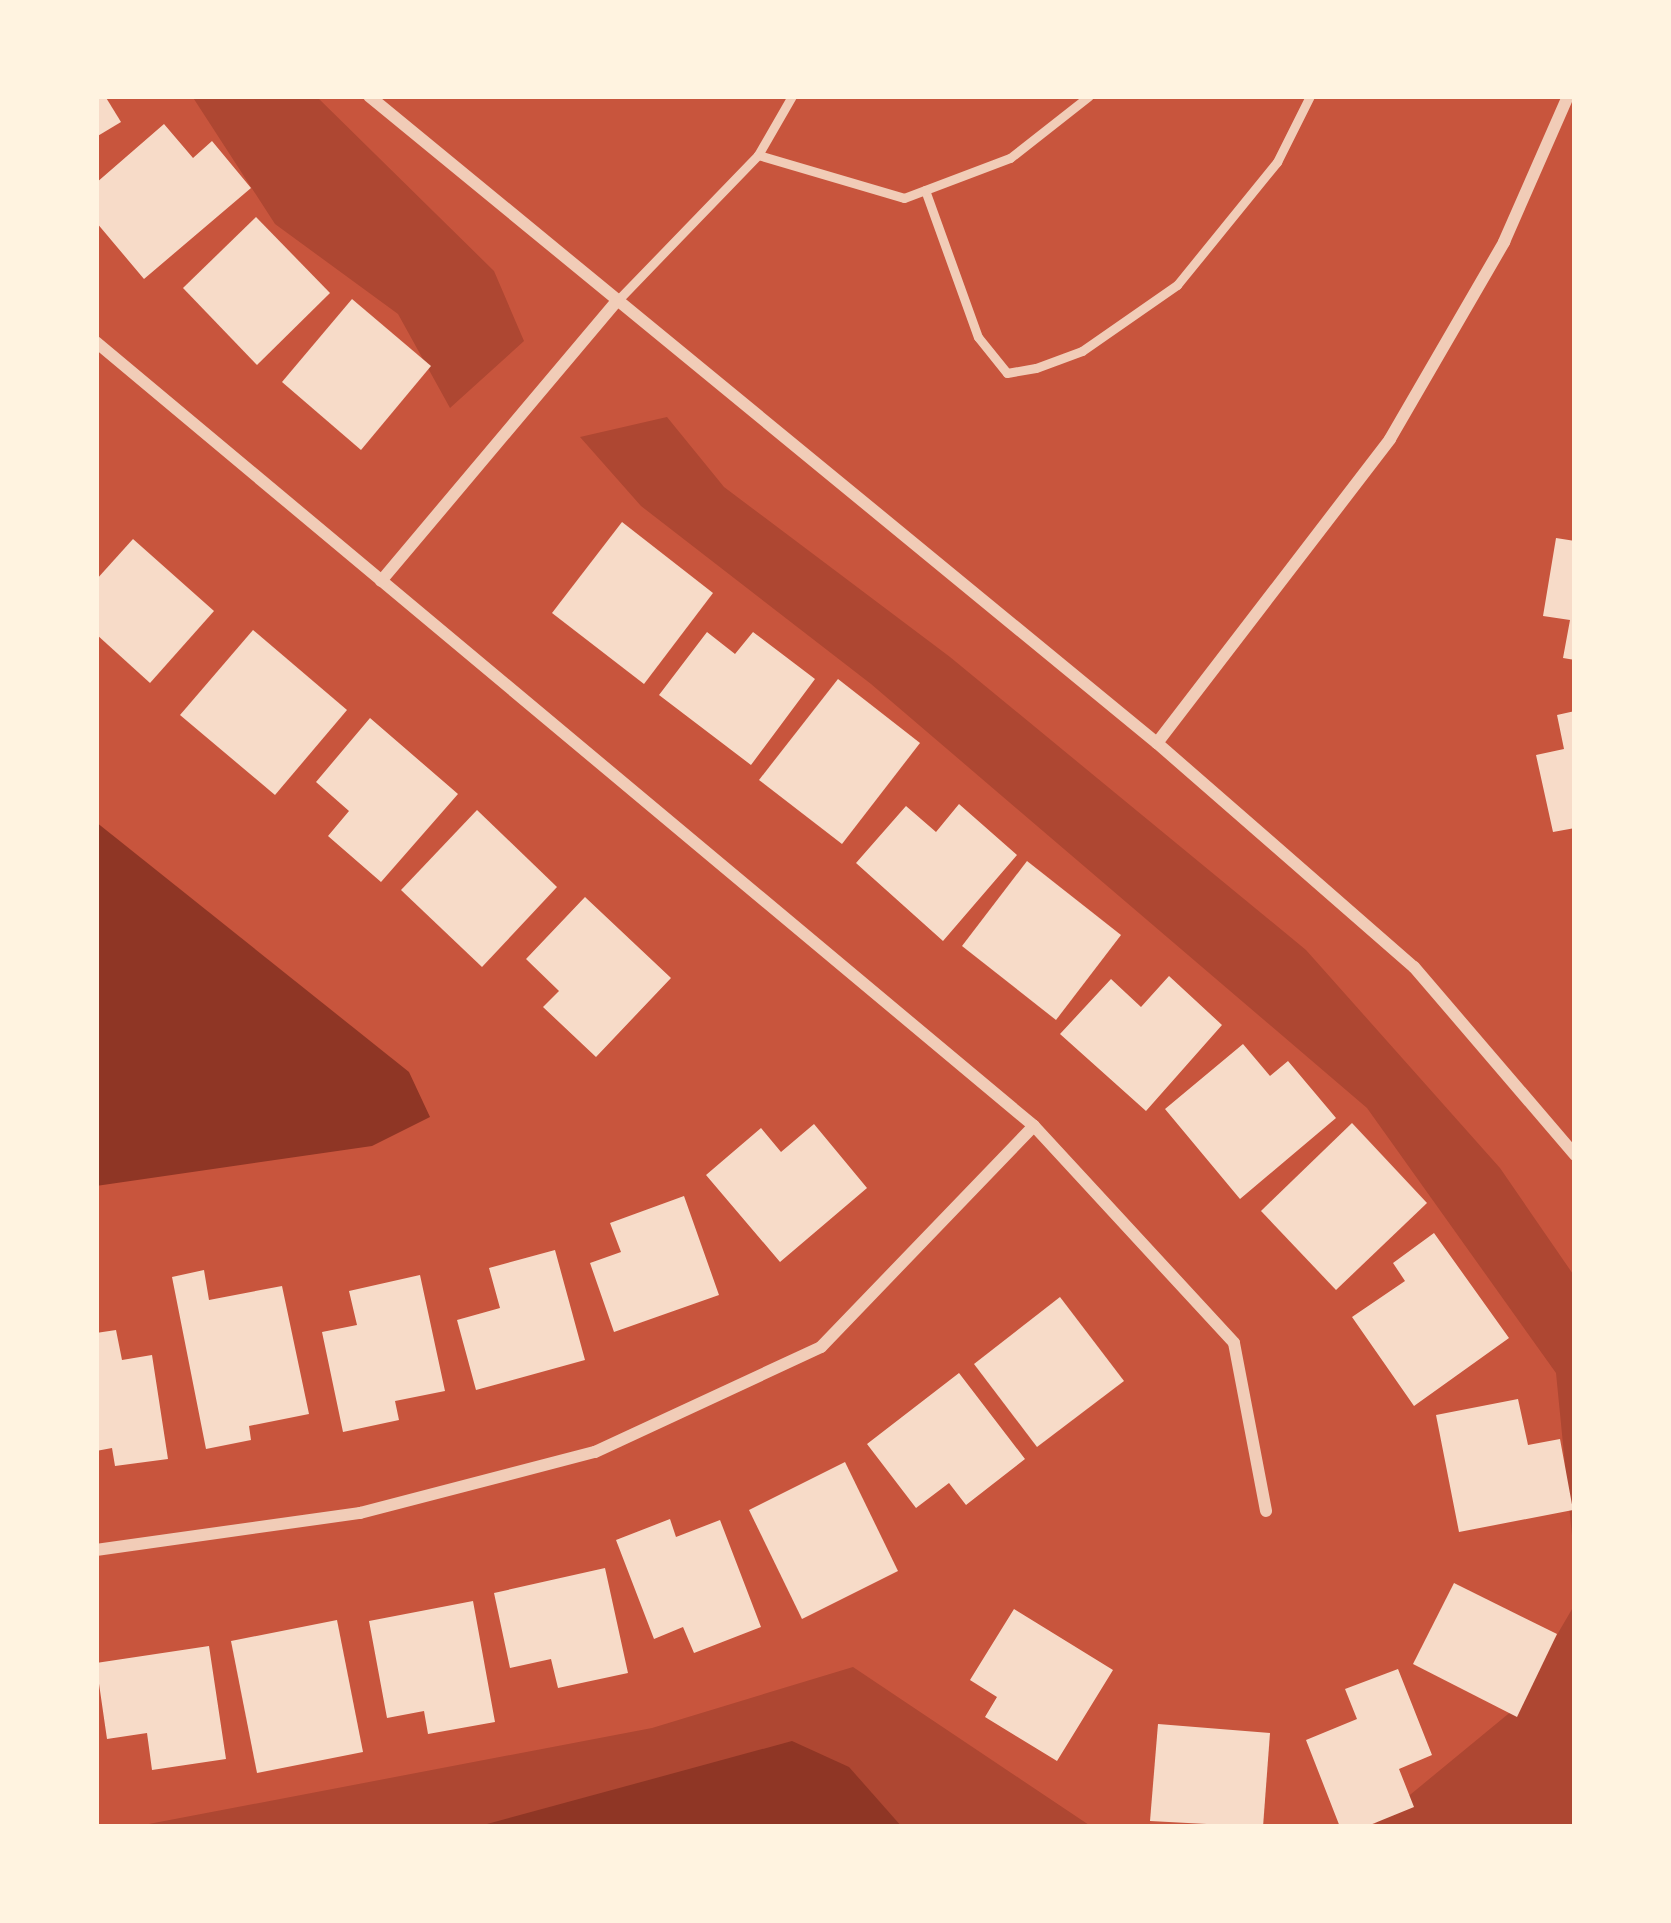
<!DOCTYPE html>
<style>
body{margin:0}
#map{position:relative;width:1671px;height:1923px;overflow:hidden;background:#c8553d;font-family:"Source Sans 3",sans-serif}
div>[style]{position:absolute}
.green>*{inset:0;background:#ae4732}
.water>*{inset:0;background:#8f3625}
.building>*{inset:0;background:#f7dbc8}
.service>*{height:9px;margin:-4.5px;padding:0 4.5px;transform-origin:4.5px;border-radius:4.5px;background:#f1ccb7}
.minor>*{height:12px;margin:-6px;padding:0 6px;transform-origin:6px;border-radius:6px;background:#f1ccb7}
span{translate:-50% -50%;white-space:nowrap;text-align:center;line-height:1.15;-webkit-text-stroke:9px #fff3e0;paint-order:stroke}
.frame{position:absolute;inset:0;border:99px solid #fff3e0;pointer-events:none}
</style>
<div id="map">
<div class="green">
<i style="clip-path:polygon(192px 96px,316px 96px,494px 271px,524px 341px,450px 408px,398px 314px,275px 224px)"></i>
<i style="clip-path:polygon(667px 417px,724px 487px,950px 657px,1306px 950px,1500px 1168px,1575px 1277px,1575px 1566px,1556px 1373px,1367px 1108px,871px 684px,641px 506px,580px 437px)"></i>
<i style="clip-path:polygon(1575px 1604px,1575px 1827px,1371px 1827px,1513px 1710px)"></i>
<i style="clip-path:polygon(853px 1667px,1092px 1827px,133px 1827px,652px 1728px)"></i>
</div>
<div class="water">
<i style="clip-path:polygon(96px 822px,409px 1072px,430px 1117px,372px 1146px,96px 1186px)"></i>
<i style="clip-path:polygon(792px 1741px,849px 1767px,902px 1827px,476px 1827px)"></i>
</div>
<div class="building">
<i style="clip-path:polygon(96px 96px,105px 96px,121px 122px,96px 137px)"></i>
<i style="clip-path:polygon(164px 124px,193px 158px,212px 141px,251px 188px,144px 279px,96px 222px,96px 183px)"></i>
<i style="clip-path:polygon(256px 217px,330px 293px,257px 365px,183px 288px)"></i>
<i style="clip-path:polygon(352px 299px,431px 366px,361px 450px,282px 382px)"></i>
<i style="clip-path:polygon(622px 522px,713px 593px,644px 684px,552px 613px)"></i>
<i style="clip-path:polygon(1556px 538px,1575px 541px,1575px 660px,1563px 658px,1570px 620px,1543px 616px)"></i>
<i style="clip-path:polygon(133px 539px,214px 611px,150px 683px,96px 634px,96px 580px)"></i>
<i style="clip-path:polygon(253px 630px,347px 710px,275px 795px,180px 715px)"></i>
<i style="clip-path:polygon(707px 632px,735px 654px,753px 632px,815px 679px,751px 765px,659px 695px)"></i>
<i style="clip-path:polygon(838px 679px,920px 743px,842px 844px,759px 780px)"></i>
<i style="clip-path:polygon(1575px 711px,1575px 828px,1553px 832px,1536px 755px,1564px 749px,1557px 715px)"></i>
<i style="clip-path:polygon(370px 718px,458px 794px,381px 882px,328px 836px,349px 811px,316px 782px)"></i>
<i style="clip-path:polygon(959px 804px,1017px 855px,943px 941px,856px 863px,906px 806px,936px 832px)"></i>
<i style="clip-path:polygon(477px 810px,557px 887px,482px 967px,401px 890px)"></i>
<i style="clip-path:polygon(1027px 861px,1121px 935px,1056px 1020px,962px 946px)"></i>
<i style="clip-path:polygon(585px 897px,671px 978px,596px 1057px,543px 1007px,559px 991px,526px 959px)"></i>
<i style="clip-path:polygon(1169px 976px,1222px 1025px,1146px 1111px,1060px 1034px,1111px 979px,1141px 1007px)"></i>
<i style="clip-path:polygon(1243px 1044px,1270px 1076px,1288px 1061px,1336px 1118px,1240px 1199px,1165px 1109px)"></i>
<i style="clip-path:polygon(1352px 1123px,1427px 1203px,1336px 1290px,1261px 1211px)"></i>
<i style="clip-path:polygon(814px 1124px,867px 1188px,780px 1262px,706px 1175px,761px 1128px,781px 1152px)"></i>
<i style="clip-path:polygon(684px 1196px,719px 1295px,614px 1332px,590px 1263px,621px 1252px,610px 1223px)"></i>
<i style="clip-path:polygon(1434px 1233px,1509px 1338px,1414px 1406px,1352px 1317px,1405px 1281px,1393px 1263px)"></i>
<i style="clip-path:polygon(555px 1250px,585px 1360px,476px 1390px,457px 1320px,500px 1308px,489px 1268px)"></i>
<i style="clip-path:polygon(204px 1270px,209px 1300px,282px 1286px,309px 1414px,249px 1426px,251px 1440px,206px 1449px,172px 1277px)"></i>
<i style="clip-path:polygon(420px 1275px,445px 1391px,395px 1401px,399px 1420px,343px 1432px,322px 1332px,357px 1325px,349px 1291px)"></i>
<i style="clip-path:polygon(1060px 1297px,1124px 1381px,1037px 1447px,974px 1364px)"></i>
<i style="clip-path:polygon(116px 1330px,122px 1360px,152px 1355px,168px 1459px,115px 1466px,112px 1448px,96px 1451px,96px 1333px)"></i>
<i style="clip-path:polygon(959px 1373px,1025px 1459px,966px 1505px,949px 1483px,916px 1508px,867px 1444px)"></i>
<i style="clip-path:polygon(1518px 1399px,1528px 1445px,1560px 1439px,1573px 1510px,1459px 1532px,1436px 1415px)"></i>
<i style="clip-path:polygon(845px 1462px,898px 1571px,802px 1619px,749px 1510px)"></i>
<i style="clip-path:polygon(670px 1519px,676px 1537px,720px 1520px,761px 1627px,694px 1653px,683px 1627px,654px 1639px,616px 1540px)"></i>
<i style="clip-path:polygon(605px 1568px,628px 1673px,558px 1688px,551px 1659px,510px 1668px,494px 1593px)"></i>
<i style="clip-path:polygon(1454px 1583px,1557px 1634px,1517px 1717px,1413px 1664px)"></i>
<i style="clip-path:polygon(473px 1601px,495px 1722px,428px 1734px,424px 1711px,387px 1718px,369px 1621px)"></i>
<i style="clip-path:polygon(1014px 1609px,1113px 1670px,1057px 1761px,985px 1717px,997px 1697px,970px 1680px)"></i>
<i style="clip-path:polygon(337px 1620px,363px 1752px,257px 1773px,231px 1641px)"></i>
<i style="clip-path:polygon(209px 1646px,226px 1759px,152px 1770px,147px 1733px,107px 1739px,96px 1663px)"></i>
<i style="clip-path:polygon(1398px 1669px,1432px 1755px,1399px 1769px,1414px 1807px,1365px 1827px,1340px 1827px,1306px 1740px,1357px 1719px,1345px 1689px)"></i>
<i style="clip-path:polygon(1158px 1724px,1270px 1733px,1263px 1827px,1150px 1821px)"></i>
</div>
<div class="service">
<i style="left:758px;top:155px;width:68px;rotate:-60deg"></i>
<i style="left:925px;top:190px;width:156px;rotate:70.2deg"></i>
<i style="left:978px;top:337px;width:46px;rotate:51.1deg"></i>
<i style="left:1007px;top:373px;width:29px;rotate:-10deg"></i>
<i style="left:1036px;top:368px;width:49px;rotate:-20.3deg"></i>
<i style="left:1082px;top:351px;width:116px;rotate:-34.8deg"></i>
<i style="left:1177px;top:285px;width:159px;rotate:-50.9deg"></i>
<i style="left:1277px;top:162px;width:74px;rotate:-63.4deg"></i>
<i style="left:616px;top:302px;width:204px;rotate:-46deg"></i>
<i style="left:758px;top:155px;width:152px;rotate:16.4deg"></i>
<i style="left:904px;top:198px;width:113px;rotate:-20.7deg"></i>
<i style="left:1010px;top:158px;width:100px;rotate:-38.1deg"></i>
</div>
<div class="minor">
<i style="left:369px;top:96px;width:1020px;rotate:39.39deg"></i>
<i style="left:1157px;top:743px;width:341px;rotate:41.1deg"></i>
<i style="left:1414px;top:967px;width:248px;rotate:49.4deg"></i>
<i style="left:96px;top:342px;width:1222px;rotate:39.89deg"></i>
<i style="left:1034px;top:1126px;width:295px;rotate:47.3deg"></i>
<i style="left:1234px;top:1343px;width:171px;rotate:79.2deg"></i>
<i style="left:381px;top:581px;width:365px;rotate:-49.9deg"></i>
<i style="left:1157px;top:743px;width:383px;rotate:-52.5deg"></i>
<i style="left:1390px;top:439px;width:228px;rotate:-59.9deg"></i>
<i style="left:1504px;top:242px;width:159px;rotate:-66.3deg"></i>
<i style="left:96px;top:1550px;width:267px;rotate:-8deg"></i>
<i style="left:360px;top:1513px;width:243px;rotate:-14.6deg"></i>
<i style="left:595px;top:1452px;width:249px;rotate:-24.9deg"></i>
<i style="left:821px;top:1347px;width:307px;rotate:-46.1deg"></i>
</div>
<div class="frame"></div>
</div>
